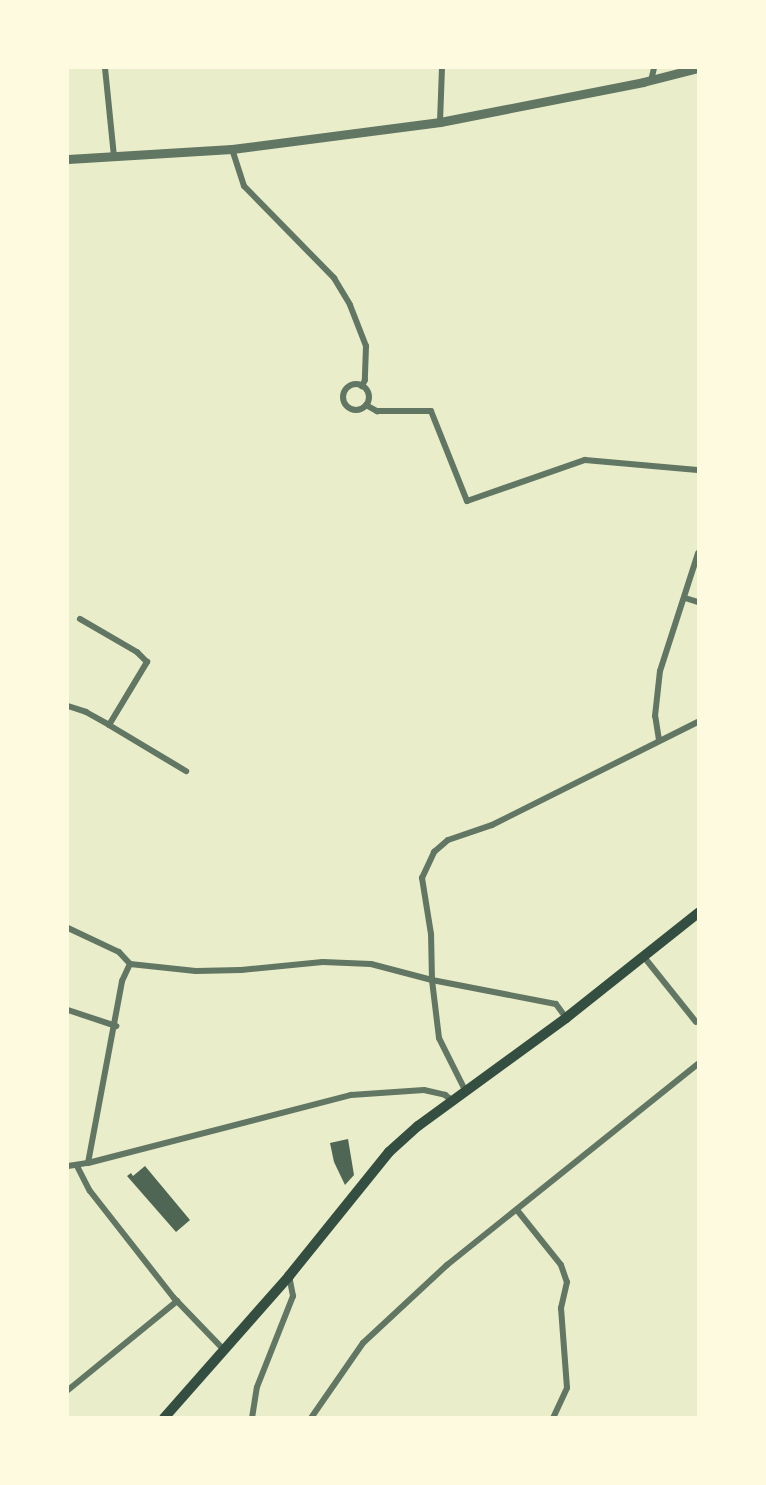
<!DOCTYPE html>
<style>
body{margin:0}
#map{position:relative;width:766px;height:1485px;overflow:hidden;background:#e9edc9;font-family:"Fira Sans Condensed",sans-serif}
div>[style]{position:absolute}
.building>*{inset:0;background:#4f6655}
.minor>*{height:6px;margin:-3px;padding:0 3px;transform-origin:3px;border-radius:3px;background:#617663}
.minor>.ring{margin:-3px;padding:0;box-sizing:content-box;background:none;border:6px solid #617663;border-radius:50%}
.tertiary>*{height:9px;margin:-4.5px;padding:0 4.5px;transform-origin:4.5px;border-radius:4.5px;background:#617663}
.secondary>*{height:10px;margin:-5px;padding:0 5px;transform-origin:5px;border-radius:5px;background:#344e41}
span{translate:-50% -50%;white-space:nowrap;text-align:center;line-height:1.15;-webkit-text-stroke:5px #fefae0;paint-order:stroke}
.frame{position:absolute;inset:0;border:69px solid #fefae0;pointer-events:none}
</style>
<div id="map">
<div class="building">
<i style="clip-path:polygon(348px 1139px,354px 1175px,345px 1185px,334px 1162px,330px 1143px)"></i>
<i style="clip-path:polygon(145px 1166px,190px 1220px,176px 1232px,127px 1176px,131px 1173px,133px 1176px)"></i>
</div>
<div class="minor">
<i style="left:105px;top:68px;width:89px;rotate:84.2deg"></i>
<i style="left:651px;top:81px;width:13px;rotate:-77deg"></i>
<i style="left:440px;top:122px;width:54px;rotate:-87.9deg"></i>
<i style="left:232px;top:149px;width:39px;rotate:72deg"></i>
<i style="left:244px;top:186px;width:129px;rotate:45.6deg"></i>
<i style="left:334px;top:278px;width:31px;rotate:59deg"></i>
<i style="left:350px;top:305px;width:44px;rotate:68.7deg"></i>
<i style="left:366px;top:346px;width:34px;rotate:92deg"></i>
<i style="left:365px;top:380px;width:7px;rotate:117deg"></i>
<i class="ring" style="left:343px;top:384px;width:20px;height:20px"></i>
<i style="left:366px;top:405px;width:13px;rotate:29deg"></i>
<i style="left:377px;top:411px;width:54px"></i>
<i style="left:431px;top:411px;width:97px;rotate:68.2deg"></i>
<i style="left:467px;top:501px;width:125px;rotate:-19.2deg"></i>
<i style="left:585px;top:460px;width:113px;rotate:5.1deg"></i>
<i style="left:685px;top:598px;width:14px;rotate:17deg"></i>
<i style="left:68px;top:706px;width:19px;rotate:18deg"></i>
<i style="left:86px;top:712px;width:26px;rotate:29deg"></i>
<i style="left:109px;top:725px;width:74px;rotate:-58.9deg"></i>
<i style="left:147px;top:662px;width:14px;rotate:-135deg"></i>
<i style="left:137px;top:652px;width:66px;rotate:-149.9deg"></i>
<i style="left:109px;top:725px;width:90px;rotate:30.9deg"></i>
<i style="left:659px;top:740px;width:24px;rotate:-99deg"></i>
<i style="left:655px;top:716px;width:45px;rotate:-83.7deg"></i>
<i style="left:660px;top:671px;width:124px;rotate:-72.1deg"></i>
<i style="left:68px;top:928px;width:56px;rotate:25.2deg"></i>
<i style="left:119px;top:952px;width:16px;rotate:47deg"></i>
<i style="left:130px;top:964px;width:66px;rotate:6.1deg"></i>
<i style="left:196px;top:971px;width:45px;rotate:-1.3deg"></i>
<i style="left:241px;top:970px;width:82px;rotate:-5.6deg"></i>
<i style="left:323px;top:962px;width:48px;rotate:2.4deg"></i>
<i style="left:371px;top:964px;width:63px;rotate:14.7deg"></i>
<i style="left:432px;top:980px;width:126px;rotate:11deg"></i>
<i style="left:556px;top:1004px;width:17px;rotate:54deg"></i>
<i style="left:644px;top:957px;width:83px;rotate:51.3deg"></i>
<i style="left:68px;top:1010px;width:51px;rotate:18.4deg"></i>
<i style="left:466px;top:1092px;width:60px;rotate:-116.6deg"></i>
<i style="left:439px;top:1038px;width:58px;rotate:-96.9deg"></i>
<i style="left:432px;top:980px;width:46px;rotate:-91.2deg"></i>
<i style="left:431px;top:934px;width:57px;rotate:-99.1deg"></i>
<i style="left:422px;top:878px;width:29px;rotate:-65deg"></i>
<i style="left:434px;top:852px;width:18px;rotate:-41deg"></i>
<i style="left:448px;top:840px;width:46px;rotate:-18.8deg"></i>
<i style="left:492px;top:825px;width:230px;rotate:-26.6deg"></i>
<i style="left:88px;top:1163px;width:185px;rotate:-79.4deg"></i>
<i style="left:122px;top:981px;width:19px;rotate:-65deg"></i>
<i style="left:68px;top:1166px;width:20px;rotate:-9deg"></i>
<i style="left:88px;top:1163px;width:272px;rotate:-14.5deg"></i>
<i style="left:351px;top:1095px;width:73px;rotate:-3.9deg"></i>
<i style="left:424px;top:1090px;width:22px;rotate:13deg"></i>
<i style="left:445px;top:1095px;width:10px;rotate:37deg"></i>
<i style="left:77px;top:1166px;width:28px;rotate:63deg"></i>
<i style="left:90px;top:1191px;width:136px;rotate:51.9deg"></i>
<i style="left:174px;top:1298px;width:72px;rotate:46.1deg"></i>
<i style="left:517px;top:1210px;width:70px;rotate:51.3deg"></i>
<i style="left:561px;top:1265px;width:18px;rotate:71deg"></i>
<i style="left:567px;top:1282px;width:27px;rotate:103deg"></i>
<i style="left:561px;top:1308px;width:80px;rotate:85.7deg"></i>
<i style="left:567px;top:1388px;width:33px;rotate:115deg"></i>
<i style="left:68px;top:1390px;width:141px;rotate:-39.2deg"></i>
<i style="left:252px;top:1418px;width:31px;rotate:-81deg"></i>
<i style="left:257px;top:1387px;width:98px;rotate:-68.4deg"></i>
<i style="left:293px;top:1296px;width:20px;rotate:-101deg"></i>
<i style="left:311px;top:1418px;width:91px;rotate:-55.3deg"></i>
<i style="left:363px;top:1343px;width:115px;rotate:-42.9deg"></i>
<i style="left:447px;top:1265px;width:322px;rotate:-38.7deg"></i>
</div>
<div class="tertiary">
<i style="left:68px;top:159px;width:164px;rotate:-3.5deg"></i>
<i style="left:232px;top:149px;width:210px;rotate:-7.4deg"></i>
<i style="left:440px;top:122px;width:207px;rotate:-11.1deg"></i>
<i style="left:643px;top:82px;width:57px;rotate:-14.3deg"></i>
</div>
<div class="secondary">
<i style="left:164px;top:1418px;width:189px;rotate:-48.6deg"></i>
<i style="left:289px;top:1276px;width:159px;rotate:-51.1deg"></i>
<i style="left:389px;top:1152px;width:39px;rotate:-42deg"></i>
<i style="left:418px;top:1126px;width:183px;rotate:-36.1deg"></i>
<i style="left:566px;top:1018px;width:169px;rotate:-38.5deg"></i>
</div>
<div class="frame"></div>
</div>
